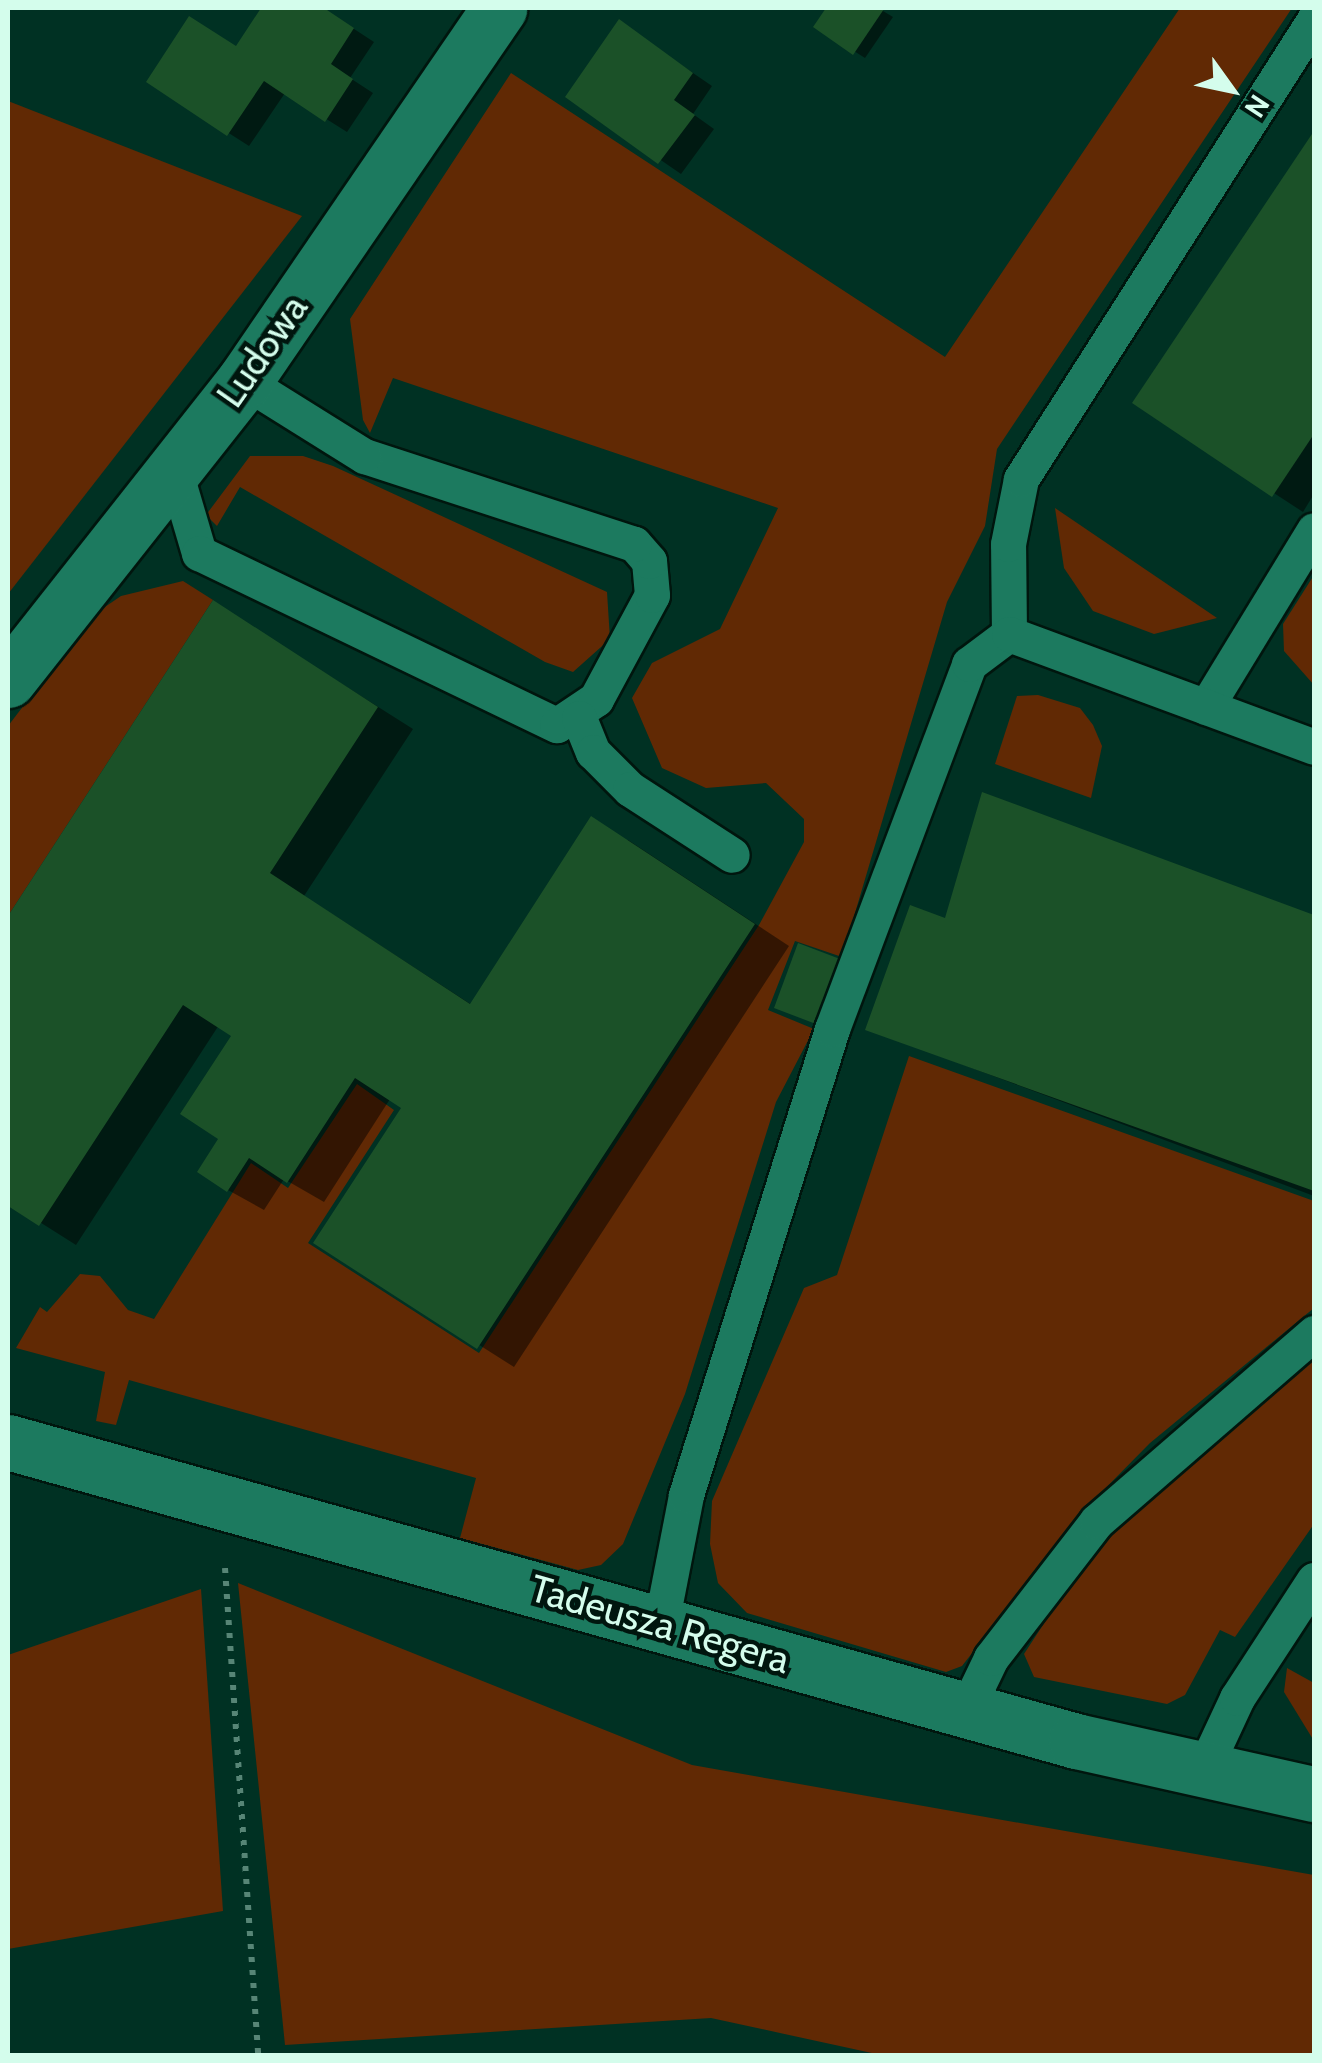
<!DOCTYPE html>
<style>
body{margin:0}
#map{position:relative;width:1322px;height:2063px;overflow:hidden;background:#003123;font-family:Cabin,sans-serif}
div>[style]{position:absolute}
.green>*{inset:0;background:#612904}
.shadow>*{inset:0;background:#0007}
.building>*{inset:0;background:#1b5128}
.path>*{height:6px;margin-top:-3px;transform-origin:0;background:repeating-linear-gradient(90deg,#578576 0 5px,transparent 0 13px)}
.roads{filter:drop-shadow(2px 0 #00160e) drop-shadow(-2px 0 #00160e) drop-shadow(0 2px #00160e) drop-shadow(0 -2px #00160e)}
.lane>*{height:35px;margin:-17.5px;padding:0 17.5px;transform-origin:17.5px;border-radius:17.5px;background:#1c7a5f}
.street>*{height:55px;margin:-27.5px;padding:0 27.5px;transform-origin:27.5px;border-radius:27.5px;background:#1c7a5f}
span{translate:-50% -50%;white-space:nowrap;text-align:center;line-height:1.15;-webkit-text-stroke:9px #00160e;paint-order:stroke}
.street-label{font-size:38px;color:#d4fdec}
.frame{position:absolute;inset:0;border:10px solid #d4fdec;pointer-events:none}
.north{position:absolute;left:1182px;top:40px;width:100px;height:100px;-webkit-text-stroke:8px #00160e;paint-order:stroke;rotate:123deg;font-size:28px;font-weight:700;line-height:40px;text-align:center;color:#d4fdec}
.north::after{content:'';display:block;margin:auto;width:35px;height:45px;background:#d4fdec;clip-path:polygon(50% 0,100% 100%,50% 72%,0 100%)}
</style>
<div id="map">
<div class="green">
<i style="clip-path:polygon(1180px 8px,1292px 8px,997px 449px,985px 526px,947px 602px,842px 957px,795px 941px,768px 1010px,814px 1029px,776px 1102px,685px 1394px,623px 1544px,601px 1565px,578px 1570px,460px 1538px,476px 1478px,129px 1380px,116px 1425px,96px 1421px,105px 1372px,16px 1348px,40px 1307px,47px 1312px,80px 1274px,100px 1276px,128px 1310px,154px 1319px,251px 1163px,288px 1188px,357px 1084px,394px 1110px,308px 1243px,479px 1353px,759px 925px,804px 842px,804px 819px,766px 783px,706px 788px,662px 768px,632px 698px,652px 663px,720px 629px,778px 508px,393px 378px,370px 433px,363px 420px,350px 319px,511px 73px,945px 357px)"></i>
<i style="clip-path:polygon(8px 101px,302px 216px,8px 594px)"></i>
<i style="clip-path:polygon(250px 456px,303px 456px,333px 466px,607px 592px,610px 639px,573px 672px,545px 662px,240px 487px,217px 526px,206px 515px)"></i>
<i style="clip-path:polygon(1055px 508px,1217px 618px,1154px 634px,1093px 611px,1064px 568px)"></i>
<i style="clip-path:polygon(1314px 575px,1314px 685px,1284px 651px,1283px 624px)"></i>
<i style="clip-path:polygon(183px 581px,213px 600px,8px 916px,8px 726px,93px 615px,121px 596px)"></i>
<i style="clip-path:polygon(1038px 695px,1080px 708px,1093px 725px,1102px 746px,1091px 798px,995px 764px,1017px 696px)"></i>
<i style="clip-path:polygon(909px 1056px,1314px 1201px,1314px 1308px,1150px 1443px,1082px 1512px,962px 1666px,946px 1672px,747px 1613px,718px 1583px,710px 1544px,712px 1501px,804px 1288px,837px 1275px)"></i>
<i style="clip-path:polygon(1314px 1353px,1314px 1524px,1235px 1637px,1220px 1630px,1185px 1695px,1167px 1704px,1034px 1677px,1024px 1654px,1095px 1545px)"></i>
<i style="clip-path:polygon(238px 1583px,692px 1765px,1314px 1875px,1314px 2055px,881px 2055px,711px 2018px,285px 2045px)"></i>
<i style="clip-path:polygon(201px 1589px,223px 1911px,8px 1949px,8px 1655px)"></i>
<i style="clip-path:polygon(1287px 1668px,1314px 1683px,1314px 1741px,1284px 1692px)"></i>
</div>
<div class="shadow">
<i style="clip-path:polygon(264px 8px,322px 8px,374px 42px,350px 78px,373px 93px,347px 132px,285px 93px,249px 146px,149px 82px,237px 48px)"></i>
<i style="clip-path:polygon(829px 8px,878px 8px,893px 17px,865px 58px,816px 27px)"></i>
<i style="clip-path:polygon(620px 23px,712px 86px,693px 114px,714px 129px,681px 174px,568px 96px)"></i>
<i style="clip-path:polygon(1314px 134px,1314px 494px,1303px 512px,1135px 403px)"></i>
<i style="clip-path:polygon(214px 603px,413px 729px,304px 896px,472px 1005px,628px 840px,789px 946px,514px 1367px,317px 1242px,404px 1107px,390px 1099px,324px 1202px,284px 1179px,264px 1210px,228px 1190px,222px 1138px,235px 1035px,219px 1025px,76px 1245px,8px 1202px,8px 920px)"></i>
<i style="clip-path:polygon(983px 796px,1314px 916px,1314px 1196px,868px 1029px,946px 921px)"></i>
</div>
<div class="building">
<i style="clip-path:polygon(261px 8px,324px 8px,354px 28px,331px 64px,353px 79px,325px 122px,264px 81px,227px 136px,146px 82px,189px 16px,236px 46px)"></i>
<i style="clip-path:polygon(826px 8px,882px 8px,884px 9px,853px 55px,813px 27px)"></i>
<i style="clip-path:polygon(619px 19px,693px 73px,674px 100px,695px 115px,658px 164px,565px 97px)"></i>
<i style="clip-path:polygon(1314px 131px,1314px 434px,1272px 497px,1132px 403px)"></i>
<i style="clip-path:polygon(213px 600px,378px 707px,270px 873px,470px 1004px,591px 816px,755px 924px,477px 1349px,313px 1243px,401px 1108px,355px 1078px,287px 1183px,249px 1158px,227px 1192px,197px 1172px,218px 1139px,180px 1114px,231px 1036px,183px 1005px,39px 1226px,8px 1206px,8px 916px)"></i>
<i style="clip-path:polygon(982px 792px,1314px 915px,1314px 1191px,865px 1030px,910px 905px,945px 918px)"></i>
<i style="clip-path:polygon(798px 943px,840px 959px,816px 1024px,774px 1008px)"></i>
</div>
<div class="path">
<i style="left:225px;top:1568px;width:489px;rotate:86.1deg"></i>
</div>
<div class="roads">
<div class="lane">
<i style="left:174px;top:468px;width:89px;rotate:73.6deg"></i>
<i style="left:199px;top:553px;width:397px;rotate:25.7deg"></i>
<i style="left:557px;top:725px;width:47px;rotate:-33.7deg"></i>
<i style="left:596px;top:699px;width:118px;rotate:-61.7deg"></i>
<i style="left:652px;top:595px;width:34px;rotate:-95deg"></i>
<i style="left:649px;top:561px;width:23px;rotate:-131deg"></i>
<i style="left:634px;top:544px;width:284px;rotate:-161.9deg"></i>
<i style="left:364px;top:456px;width:142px;rotate:-148deg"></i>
<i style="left:1009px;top:634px;width:90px;rotate:-90.6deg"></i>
<i style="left:1008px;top:544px;width:66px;rotate:-78.7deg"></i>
<i style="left:1021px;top:479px;width:545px;rotate:-57.45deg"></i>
<i style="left:1206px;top:707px;width:207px;rotate:-58.6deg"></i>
<i style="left:579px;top:718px;width:37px;rotate:68deg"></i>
<i style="left:593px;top:752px;width:52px;rotate:45deg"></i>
<i style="left:630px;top:789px;width:121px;rotate:32.9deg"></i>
<i style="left:661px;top:1624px;width:131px;rotate:-79deg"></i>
<i style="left:686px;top:1495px;width:488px;rotate:-72.6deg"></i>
<i style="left:832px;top:1029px;width:390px;rotate:-69.4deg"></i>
<i style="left:969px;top:664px;width:50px;rotate:-36.9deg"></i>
<i style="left:1009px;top:634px;width:325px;rotate:20.3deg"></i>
<i style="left:966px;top:1710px;width:58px;rotate:-64.3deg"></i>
<i style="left:991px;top:1658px;width:173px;rotate:-52.3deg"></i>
<i style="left:1097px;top:1521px;width:287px;rotate:-40.9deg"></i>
<i style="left:1203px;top:1771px;width:81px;rotate:-65deg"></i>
<i style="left:1237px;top:1698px;width:141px;rotate:-56.9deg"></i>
</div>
<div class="street">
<i style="left:8px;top:680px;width:381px;rotate:-51.7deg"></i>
<i style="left:244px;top:381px;width:452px;rotate:-55.6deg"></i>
<i style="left:8px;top:1442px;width:1109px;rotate:15.64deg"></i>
<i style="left:1076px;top:1741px;width:244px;rotate:12.6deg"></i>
</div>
</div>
<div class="street-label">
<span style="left:262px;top:351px;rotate:-55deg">Ludowa</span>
<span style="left:660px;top:1624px;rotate:16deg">Tadeusza Regera</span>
</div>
<div class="frame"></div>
<div class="north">N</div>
</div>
